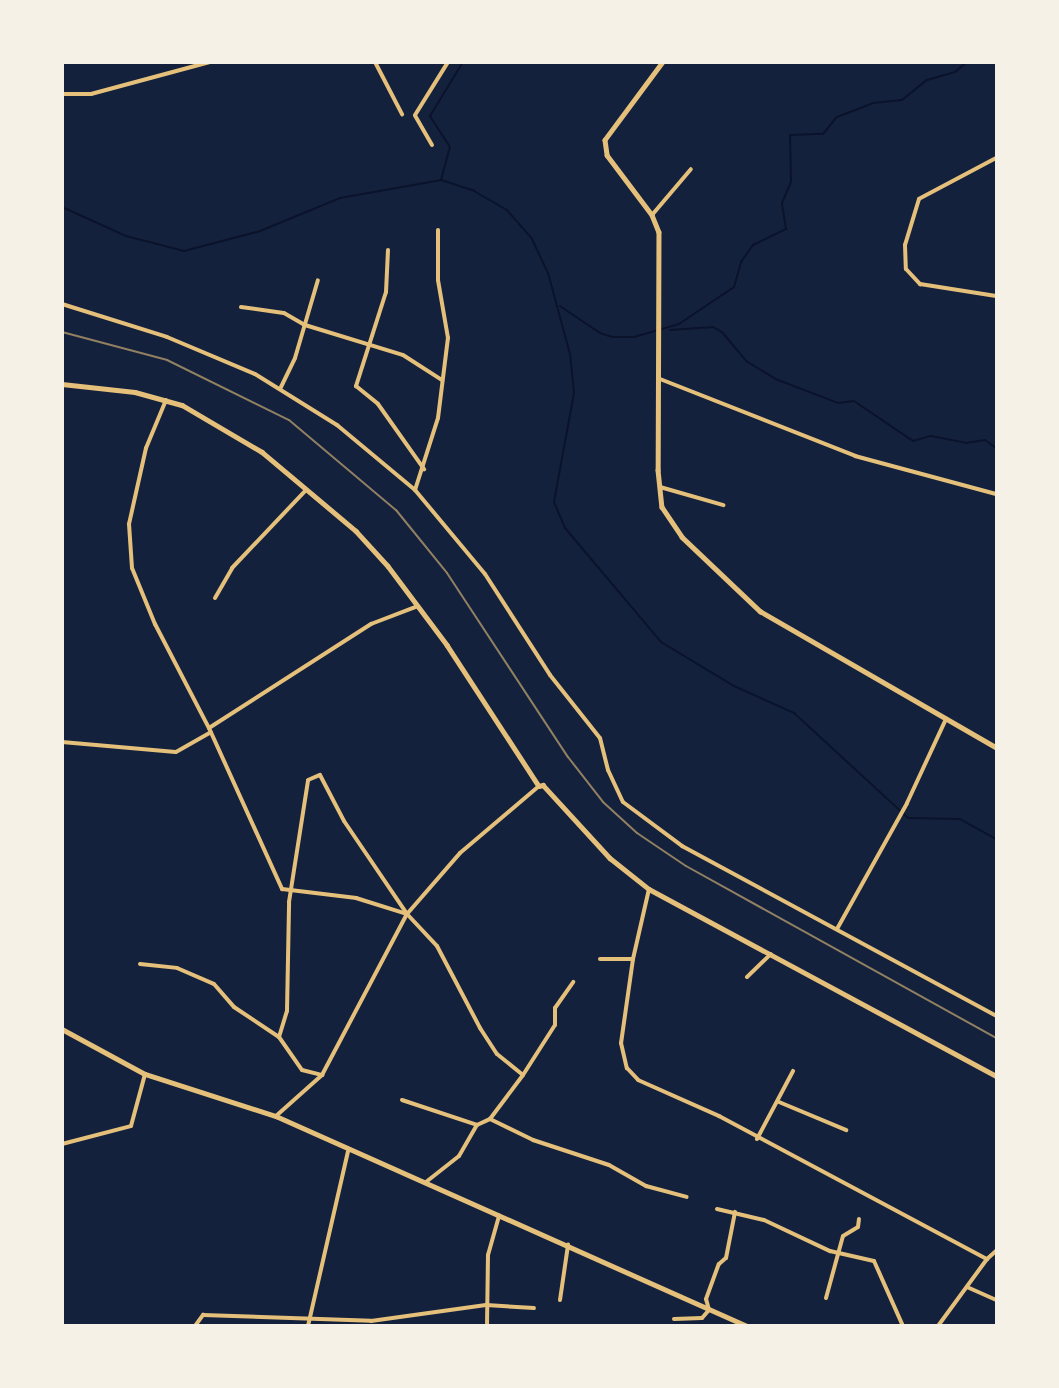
<!DOCTYPE html>
<style>
body{margin:0}
#map{position:relative;width:1059px;height:1388px;overflow:hidden;background:#14213d;font-family:Quicksand,sans-serif}
div>[style]{position:absolute}
.stream>*{height:2px;margin:-1px;padding:0 1px;transform-origin:1px;border-radius:1px;background:#0b132b}
.minor>*{height:4px;margin:-2px;padding:0 2px;transform-origin:2px;border-radius:2px;background:#e5c07b}
.tertiary>*{height:4.5px;margin:-2.25px;padding:0 2.25px;transform-origin:2.25px;border-radius:2.25px;background:#e5c07b}
.rail>*{height:2px;margin:-1px;padding:0 1px;transform-origin:1px;border-radius:1px;background:#918062}
span{translate:-50% -50%;white-space:nowrap;text-align:center;line-height:1.15;-webkit-text-stroke:4.5px #f6f1e7;paint-order:stroke}
.frame{position:absolute;inset:0;border:64px solid #f6f1e7;pointer-events:none}
</style>
<div id="map">
<div class="stream">
<i style="left:441px;top:180px;width:34px;rotate:-75deg"></i>
<i style="left:450px;top:147px;width:37px;rotate:-123deg"></i>
<i style="left:430px;top:116px;width:63px;rotate:-58.6deg"></i>
<i style="left:62px;top:207px;width:70px;rotate:24.4deg"></i>
<i style="left:126px;top:236px;width:60px;rotate:14.5deg"></i>
<i style="left:184px;top:251px;width:79px;rotate:-14.7deg"></i>
<i style="left:260px;top:231px;width:87px;rotate:-22.4deg"></i>
<i style="left:340px;top:198px;width:103px;rotate:-10.1deg"></i>
<i style="left:441px;top:180px;width:35px;rotate:18deg"></i>
<i style="left:474px;top:191px;width:38px;rotate:30deg"></i>
<i style="left:507px;top:210px;width:38px;rotate:49deg"></i>
<i style="left:532px;top:239px;width:38px;rotate:65deg"></i>
<i style="left:548px;top:273px;width:84px;rotate:74.8deg"></i>
<i style="left:570px;top:354px;width:39px;rotate:84deg"></i>
<i style="left:574px;top:393px;width:111px;rotate:100.4deg"></i>
<i style="left:554px;top:502px;width:28px;rotate:67deg"></i>
<i style="left:565px;top:528px;width:149px;rotate:49.9deg"></i>
<i style="left:661px;top:642px;width:85px;rotate:31.1deg"></i>
<i style="left:734px;top:686px;width:66px;rotate:24.2deg"></i>
<i style="left:794px;top:713px;width:155px;rotate:42.6deg"></i>
<i style="left:908px;top:818px;width:52px;rotate:1.1deg"></i>
<i style="left:960px;top:819px;width:41px;rotate:29.1deg"></i>
<i style="left:560px;top:306px;width:48px;rotate:34deg"></i>
<i style="left:600px;top:333px;width:13px;rotate:18deg"></i>
<i style="left:612px;top:337px;width:22px"></i>
<i style="left:634px;top:337px;width:47px;rotate:-16.1deg"></i>
<i style="left:679px;top:324px;width:66px;rotate:-33.9deg"></i>
<i style="left:734px;top:287px;width:26px;rotate:-74deg"></i>
<i style="left:741px;top:262px;width:21px;rotate:-55deg"></i>
<i style="left:753px;top:245px;width:37px;rotate:-26deg"></i>
<i style="left:786px;top:229px;width:26px;rotate:-99deg"></i>
<i style="left:782px;top:203px;width:23px;rotate:-67deg"></i>
<i style="left:791px;top:182px;width:47px;rotate:-91.2deg"></i>
<i style="left:790px;top:135px;width:33px;rotate:-2deg"></i>
<i style="left:823px;top:134px;width:22px;rotate:-51deg"></i>
<i style="left:837px;top:117px;width:39px;rotate:-21deg"></i>
<i style="left:873px;top:103px;width:29px;rotate:-6deg"></i>
<i style="left:902px;top:100px;width:32px;rotate:-39deg"></i>
<i style="left:927px;top:80px;width:29px;rotate:-16deg"></i>
<i style="left:955px;top:72px;width:16px;rotate:-40deg"></i>
<i style="left:670px;top:330px;width:43px;rotate:-4deg"></i>
<i style="left:713px;top:327px;width:10px;rotate:29deg"></i>
<i style="left:722px;top:332px;width:38px;rotate:50deg"></i>
<i style="left:746px;top:361px;width:37px;rotate:31deg"></i>
<i style="left:778px;top:380px;width:64px;rotate:21deg"></i>
<i style="left:838px;top:403px;width:16px;rotate:-7deg"></i>
<i style="left:854px;top:401px;width:71px;rotate:34.1deg"></i>
<i style="left:913px;top:441px;width:19px;rotate:-16deg"></i>
<i style="left:931px;top:436px;width:36px;rotate:11deg"></i>
<i style="left:966px;top:443px;width:19px;rotate:-9deg"></i>
<i style="left:985px;top:440px;width:14px;rotate:36deg"></i>
</div>
<div class="minor">
<i style="left:375px;top:62px;width:59px;rotate:62.6deg"></i>
<i style="left:62px;top:94px;width:29px"></i>
<i style="left:91px;top:94px;width:123px;rotate:-15.1deg"></i>
<i style="left:432px;top:145px;width:34px;rotate:-120deg"></i>
<i style="left:415px;top:115px;width:62px;rotate:-58.1deg"></i>
<i style="left:996px;top:158px;width:87px;rotate:152deg"></i>
<i style="left:919px;top:199px;width:48px;rotate:106.9deg"></i>
<i style="left:905px;top:245px;width:24px;rotate:88deg"></i>
<i style="left:906px;top:269px;width:21px;rotate:47deg"></i>
<i style="left:920px;top:284px;width:77px;rotate:9deg"></i>
<i style="left:652px;top:215px;width:60px;rotate:-49.7deg"></i>
<i style="left:388px;top:250px;width:42px;rotate:92.7deg"></i>
<i style="left:386px;top:292px;width:99px;rotate:107.7deg"></i>
<i style="left:356px;top:386px;width:28px;rotate:39deg"></i>
<i style="left:378px;top:404px;width:80px;rotate:54.7deg"></i>
<i style="left:62px;top:304px;width:110px;rotate:17.4deg"></i>
<i style="left:167px;top:337px;width:95px;rotate:22.8deg"></i>
<i style="left:255px;top:374px;width:97px;rotate:31.9deg"></i>
<i style="left:337px;top:425px;width:102px;rotate:39.8deg"></i>
<i style="left:415px;top:490px;width:109px;rotate:50.2deg"></i>
<i style="left:485px;top:574px;width:120px;rotate:57.2deg"></i>
<i style="left:550px;top:675px;width:80px;rotate:51.6deg"></i>
<i style="left:600px;top:738px;width:33px;rotate:76deg"></i>
<i style="left:608px;top:770px;width:35px;rotate:65deg"></i>
<i style="left:623px;top:802px;width:74px;rotate:36.7deg"></i>
<i style="left:682px;top:846px;width:357px;rotate:28.4deg"></i>
<i style="left:241px;top:307px;width:43px;rotate:7.9deg"></i>
<i style="left:284px;top:313px;width:24px;rotate:30deg"></i>
<i style="left:305px;top:325px;width:102px;rotate:17deg"></i>
<i style="left:403px;top:355px;width:46px;rotate:32.7deg"></i>
<i style="left:660px;top:379px;width:210px;rotate:21.5deg"></i>
<i style="left:855px;top:456px;width:146px;rotate:15.1deg"></i>
<i style="left:281px;top:387px;width:32px;rotate:-64deg"></i>
<i style="left:295px;top:358px;width:81px;rotate:-73.6deg"></i>
<i style="left:166px;top:400px;width:52px;rotate:112.6deg"></i>
<i style="left:146px;top:448px;width:78px;rotate:102.6deg"></i>
<i style="left:129px;top:524px;width:44px;rotate:86.1deg"></i>
<i style="left:132px;top:568px;width:61px;rotate:67.7deg"></i>
<i style="left:155px;top:624px;width:117px;rotate:62.6deg"></i>
<i style="left:209px;top:728px;width:177px;rotate:65.6deg"></i>
<i style="left:282px;top:889px;width:75px;rotate:6.9deg"></i>
<i style="left:356px;top:898px;width:53px;rotate:17.4deg"></i>
<i style="left:660px;top:487px;width:66px;rotate:15.9deg"></i>
<i style="left:415px;top:490px;width:76px;rotate:-72.3deg"></i>
<i style="left:438px;top:418px;width:81px;rotate:-82.9deg"></i>
<i style="left:448px;top:338px;width:59px;rotate:-99.8deg"></i>
<i style="left:438px;top:280px;width:50px;rotate:-90deg"></i>
<i style="left:215px;top:598px;width:34px;rotate:-60deg"></i>
<i style="left:232px;top:568px;width:106px;rotate:-46.5deg"></i>
<i style="left:209px;top:728px;width:193px;rotate:-32.7deg"></i>
<i style="left:371px;top:624px;width:50px;rotate:-21deg"></i>
<i style="left:62px;top:742px;width:114px;rotate:5deg"></i>
<i style="left:176px;top:752px;width:40px;rotate:-29.7deg"></i>
<i style="left:649px;top:889px;width:72px;rotate:102.9deg"></i>
<i style="left:633px;top:959px;width:85px;rotate:98.1deg"></i>
<i style="left:621px;top:1043px;width:26px;rotate:77deg"></i>
<i style="left:627px;top:1068px;width:16px;rotate:47deg"></i>
<i style="left:638px;top:1080px;width:89px;rotate:24deg"></i>
<i style="left:719px;top:1116px;width:304px;rotate:28.1deg"></i>
<i style="left:987px;top:1259px;width:83px;rotate:126.2deg"></i>
<i style="left:837px;top:929px;width:144px;rotate:-60.9deg"></i>
<i style="left:907px;top:803px;width:93px;rotate:-65.1deg"></i>
<i style="left:600px;top:959px;width:33px"></i>
<i style="left:140px;top:964px;width:37px;rotate:6deg"></i>
<i style="left:177px;top:968px;width:40px;rotate:23.4deg"></i>
<i style="left:214px;top:984px;width:30px;rotate:49deg"></i>
<i style="left:234px;top:1007px;width:54px;rotate:33.7deg"></i>
<i style="left:279px;top:1037px;width:40px;rotate:55.1deg"></i>
<i style="left:302px;top:1070px;width:21px;rotate:14deg"></i>
<i style="left:747px;top:977px;width:33px;rotate:-44deg"></i>
<i style="left:62px;top:1005px;width:14px;rotate:90deg"></i>
<i style="left:279px;top:1037px;width:27px;rotate:-73deg"></i>
<i style="left:287px;top:1011px;width:109px;rotate:-88.9deg"></i>
<i style="left:289px;top:902px;width:123px;rotate:-81.1deg"></i>
<i style="left:308px;top:780px;width:13px;rotate:-23deg"></i>
<i style="left:320px;top:775px;width:52px;rotate:62.4deg"></i>
<i style="left:344px;top:821px;width:112px;rotate:55.9deg"></i>
<i style="left:407px;top:914px;width:44px;rotate:46.8deg"></i>
<i style="left:437px;top:946px;width:93px;rotate:62.3deg"></i>
<i style="left:480px;top:1028px;width:31px;rotate:57deg"></i>
<i style="left:497px;top:1054px;width:33px;rotate:39deg"></i>
<i style="left:523px;top:1075px;width:55px;rotate:126.9deg"></i>
<i style="left:490px;top:1119px;width:48px;rotate:26deg"></i>
<i style="left:533px;top:1140px;width:80px;rotate:18.2deg"></i>
<i style="left:609px;top:1165px;width:43px;rotate:29.6deg"></i>
<i style="left:646px;top:1186px;width:42px;rotate:15deg"></i>
<i style="left:523px;top:1075px;width:59px;rotate:-57.4deg"></i>
<i style="left:555px;top:1025px;width:17px;rotate:-90deg"></i>
<i style="left:555px;top:1008px;width:32px;rotate:-55deg"></i>
<i style="left:402px;top:1100px;width:79px;rotate:18.4deg"></i>
<i style="left:477px;top:1125px;width:14px;rotate:-25deg"></i>
<i style="left:779px;top:1102px;width:73px;rotate:22.7deg"></i>
<i style="left:276px;top:1116px;width:62px;rotate:-41.7deg"></i>
<i style="left:322px;top:1075px;width:182px;rotate:-62.2deg"></i>
<i style="left:407px;top:914px;width:81px;rotate:-49deg"></i>
<i style="left:460px;top:853px;width:104px;rotate:-40.3deg"></i>
<i style="left:757px;top:1139px;width:77px;rotate:-62.1deg"></i>
<i style="left:62px;top:1144px;width:71px;rotate:-14.6deg"></i>
<i style="left:131px;top:1126px;width:54px;rotate:-74.9deg"></i>
<i style="left:426px;top:1182px;width:42px;rotate:-38.2deg"></i>
<i style="left:459px;top:1156px;width:36px;rotate:-60deg"></i>
<i style="left:717px;top:1209px;width:48px;rotate:13.2deg"></i>
<i style="left:764px;top:1220px;width:73px;rotate:25.2deg"></i>
<i style="left:830px;top:1251px;width:45px;rotate:12.8deg"></i>
<i style="left:874px;top:1261px;width:71px;rotate:66deg"></i>
<i style="left:987px;top:1259px;width:12px;rotate:-42deg"></i>
<i style="left:967px;top:1287px;width:32px;rotate:24deg"></i>
<i style="left:826px;top:1298px;width:64px;rotate:-74.7deg"></i>
<i style="left:843px;top:1236px;width:17px;rotate:-31deg"></i>
<i style="left:858px;top:1227px;width:8px;rotate:-83deg"></i>
<i style="left:560px;top:1300px;width:56px;rotate:-81.7deg"></i>
<i style="left:674px;top:1319px;width:28px;rotate:-2deg"></i>
<i style="left:702px;top:1318px;width:11px;rotate:-49deg"></i>
<i style="left:709px;top:1310px;width:11px;rotate:-105deg"></i>
<i style="left:706px;top:1299px;width:37px;rotate:-70deg"></i>
<i style="left:719px;top:1264px;width:9px;rotate:-41deg"></i>
<i style="left:726px;top:1258px;width:47px;rotate:-78.9deg"></i>
<i style="left:195px;top:1326px;width:14px;rotate:-54deg"></i>
<i style="left:203px;top:1315px;width:168px;rotate:2deg"></i>
<i style="left:371px;top:1321px;width:116px;rotate:-7.9deg"></i>
<i style="left:486px;top:1305px;width:48px;rotate:3.6deg"></i>
<i style="left:308px;top:1326px;width:179px;rotate:-77.1deg"></i>
<i style="left:487px;top:1326px;width:71px;rotate:-89.2deg"></i>
<i style="left:488px;top:1255px;width:41px;rotate:-74.2deg"></i>
</div>
<div class="tertiary">
<i style="left:663px;top:62px;width:97px;rotate:126.6deg"></i>
<i style="left:605px;top:140px;width:15px;rotate:82deg"></i>
<i style="left:607px;top:155px;width:75px;rotate:53.1deg"></i>
<i style="left:652px;top:215px;width:18px;rotate:68deg"></i>
<i style="left:659px;top:232px;width:238px;rotate:90.2deg"></i>
<i style="left:658px;top:470px;width:37px;rotate:84deg"></i>
<i style="left:662px;top:507px;width:36px;rotate:56deg"></i>
<i style="left:682px;top:537px;width:108px;rotate:43.5deg"></i>
<i style="left:760px;top:611px;width:272px;rotate:30deg"></i>
<i style="left:62px;top:384px;width:73px;rotate:6.3deg"></i>
<i style="left:135px;top:392px;width:49px;rotate:15.5deg"></i>
<i style="left:182px;top:405px;width:93px;rotate:30.4deg"></i>
<i style="left:262px;top:452px;width:123px;rotate:40deg"></i>
<i style="left:356px;top:531px;width:47px;rotate:47.6deg"></i>
<i style="left:388px;top:566px;width:99px;rotate:53.2deg"></i>
<i style="left:447px;top:645px;width:168px;rotate:56.9deg"></i>
<i style="left:539px;top:786px;width:4px;rotate:-14deg"></i>
<i style="left:543px;top:785px;width:99px;rotate:47.5deg"></i>
<i style="left:610px;top:858px;width:50px;rotate:38.5deg"></i>
<i style="left:649px;top:889px;width:394px;rotate:28.3deg"></i>
<i style="left:62px;top:1029px;width:94px;rotate:28.5deg"></i>
<i style="left:145px;top:1074px;width:138px;rotate:17.8deg"></i>
<i style="left:276px;top:1116px;width:516px;rotate:24.03deg"></i>
</div>
<div class="rail">
<i style="left:62px;top:332px;width:109px;rotate:14.9deg"></i>
<i style="left:167px;top:360px;width:136px;rotate:26.2deg"></i>
<i style="left:289px;top:420px;width:140px;rotate:40.1deg"></i>
<i style="left:396px;top:510px;width:81px;rotate:51deg"></i>
<i style="left:447px;top:573px;width:220px;rotate:56.7deg"></i>
<i style="left:568px;top:757px;width:57px;rotate:52.1deg"></i>
<i style="left:603px;top:802px;width:46px;rotate:42.4deg"></i>
<i style="left:637px;top:833px;width:59px;rotate:34deg"></i>
<i style="left:686px;top:866px;width:355px;rotate:29deg"></i>
</div>
<div class="frame"></div>
</div>
